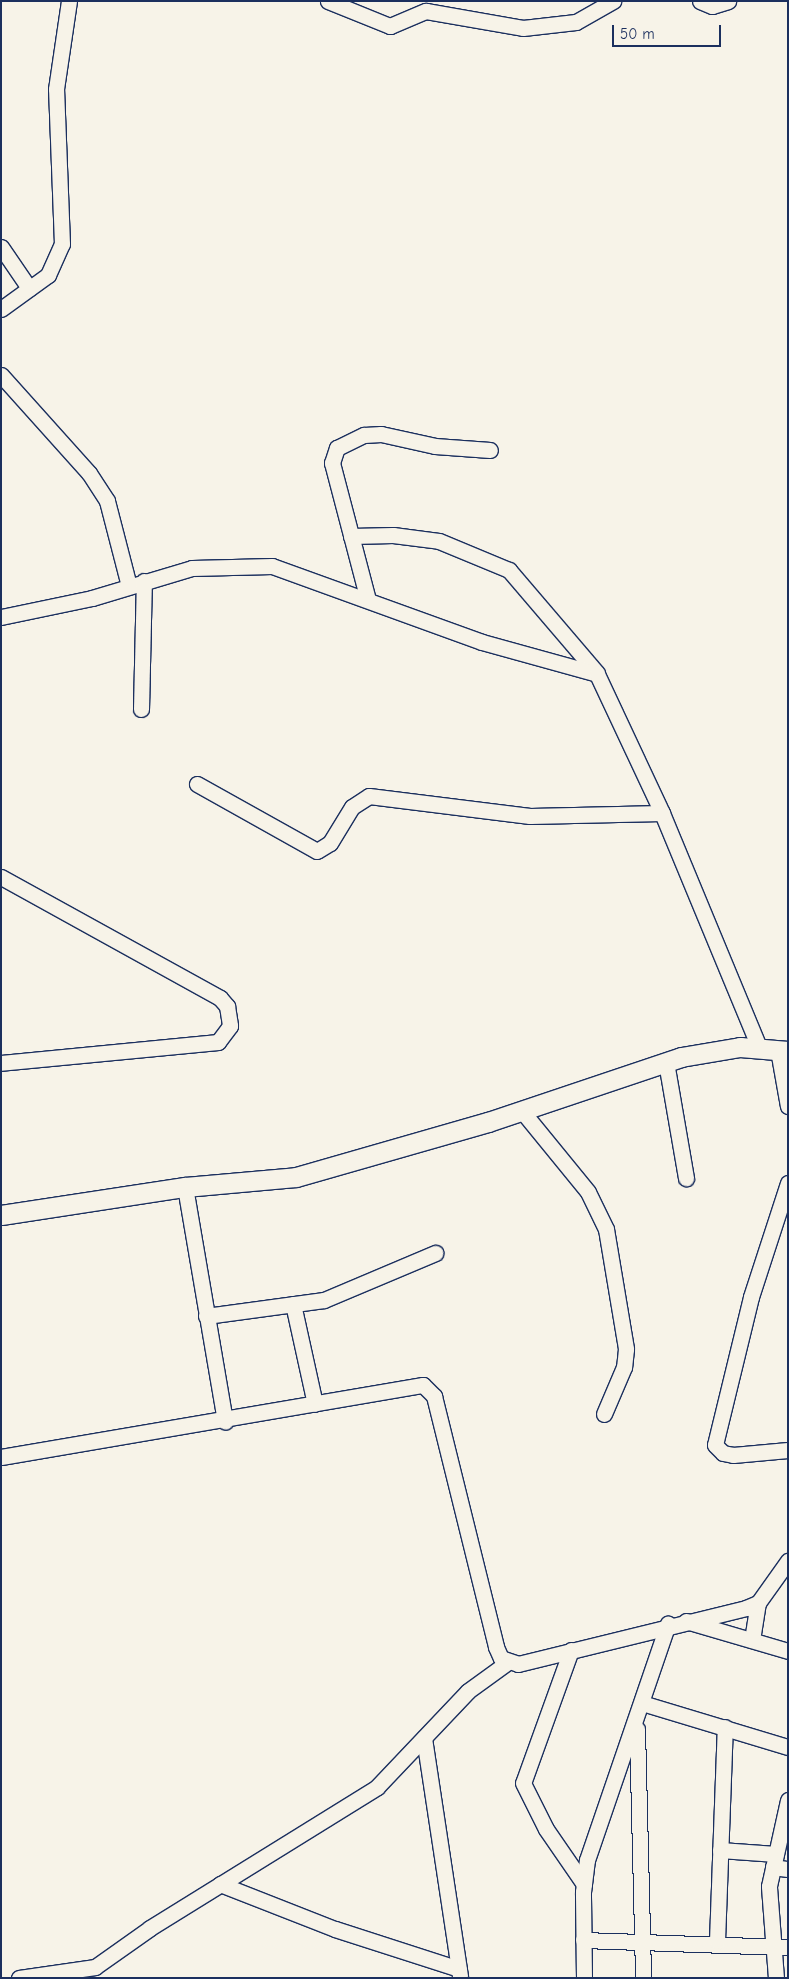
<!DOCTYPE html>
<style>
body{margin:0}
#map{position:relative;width:789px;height:1979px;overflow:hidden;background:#f7f3e8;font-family:"Comic Neue",sans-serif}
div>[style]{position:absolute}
.roads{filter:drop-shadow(1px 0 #1b2f5e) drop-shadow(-1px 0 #1b2f5e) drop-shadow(0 1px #1b2f5e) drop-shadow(0 -1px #1b2f5e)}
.minor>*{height:15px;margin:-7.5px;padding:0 7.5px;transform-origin:7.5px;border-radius:7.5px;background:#f7f3e8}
.major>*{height:19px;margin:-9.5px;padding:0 9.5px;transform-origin:9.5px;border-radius:9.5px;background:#f7f3e8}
span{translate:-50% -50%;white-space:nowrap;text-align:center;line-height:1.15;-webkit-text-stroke:4px #f7f3e8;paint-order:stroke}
.frame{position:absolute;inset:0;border:2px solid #1b2f5e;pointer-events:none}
.scale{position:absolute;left:612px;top:25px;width:109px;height:22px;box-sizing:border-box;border:2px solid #1b2f5e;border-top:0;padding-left:6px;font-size:15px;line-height:18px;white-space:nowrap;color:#1b2f5e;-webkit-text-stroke:4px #f7f3e8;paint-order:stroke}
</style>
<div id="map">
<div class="roads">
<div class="minor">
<i style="left:328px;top:1px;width:67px;rotate:22deg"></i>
<i style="left:390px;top:26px;width:39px;rotate:-23deg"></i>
<i style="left:426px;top:11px;width:98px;rotate:9.9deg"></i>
<i style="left:523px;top:28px;width:53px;rotate:-6.5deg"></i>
<i style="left:576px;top:22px;width:43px;rotate:-29.6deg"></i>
<i style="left:700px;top:1px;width:13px;rotate:23deg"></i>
<i style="left:712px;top:6px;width:17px;rotate:-17deg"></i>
<i style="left:1px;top:247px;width:50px;rotate:55.7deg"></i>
<i style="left:1px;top:309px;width:58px;rotate:-35.9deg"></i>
<i style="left:48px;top:275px;width:34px;rotate:-66deg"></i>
<i style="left:62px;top:244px;width:155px;rotate:-92.2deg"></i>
<i style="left:56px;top:89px;width:89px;rotate:-81.6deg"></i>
<i style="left:1px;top:375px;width:132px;rotate:48.1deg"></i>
<i style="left:89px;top:473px;width:33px;rotate:57deg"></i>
<i style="left:107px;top:501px;width:88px;rotate:75.5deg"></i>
<i style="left:351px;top:536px;width:42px;rotate:-1.4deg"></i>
<i style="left:393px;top:535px;width:46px;rotate:7.4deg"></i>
<i style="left:439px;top:541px;width:76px;rotate:22.5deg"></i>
<i style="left:509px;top:570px;width:135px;rotate:49.5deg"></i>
<i style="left:368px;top:600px;width:142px;rotate:-104.7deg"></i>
<i style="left:332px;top:463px;width:16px;rotate:-72deg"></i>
<i style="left:337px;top:448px;width:30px;rotate:-26deg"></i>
<i style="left:364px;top:435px;width:17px;rotate:-3deg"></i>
<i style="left:381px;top:434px;width:55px;rotate:12.5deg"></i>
<i style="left:435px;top:446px;width:55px;rotate:4.2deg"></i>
<i style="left:1px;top:617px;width:93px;rotate:-11.8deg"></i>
<i style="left:92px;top:598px;width:104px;rotate:-16.7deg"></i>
<i style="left:192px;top:568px;width:80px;rotate:-1.4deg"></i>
<i style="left:272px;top:566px;width:223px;rotate:19.9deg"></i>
<i style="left:482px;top:642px;width:119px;rotate:15.5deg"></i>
<i style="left:597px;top:674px;width:153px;rotate:64.9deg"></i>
<i style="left:662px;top:813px;width:253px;rotate:67.5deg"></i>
<i style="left:141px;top:709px;width:128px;rotate:-88.7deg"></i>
<i style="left:197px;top:784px;width:137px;rotate:29.2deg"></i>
<i style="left:317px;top:851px;width:15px;rotate:-32deg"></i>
<i style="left:330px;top:843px;width:42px;rotate:-58.6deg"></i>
<i style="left:352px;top:807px;width:20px;rotate:-33deg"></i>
<i style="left:369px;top:796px;width:162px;rotate:7.1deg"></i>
<i style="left:530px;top:816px;width:132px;rotate:-1.3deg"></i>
<i style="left:1px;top:877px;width:250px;rotate:28.9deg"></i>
<i style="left:220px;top:998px;width:11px;rotate:49deg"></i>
<i style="left:227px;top:1006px;width:20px;rotate:81deg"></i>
<i style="left:230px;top:1026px;width:20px;rotate:127deg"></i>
<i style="left:218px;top:1042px;width:218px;rotate:174.5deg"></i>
<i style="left:778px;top:1050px;width:57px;rotate:79.9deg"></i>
<i style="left:666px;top:1062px;width:118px;rotate:80.2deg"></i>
<i style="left:522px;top:1111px;width:104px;rotate:50.8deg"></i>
<i style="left:588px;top:1192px;width:41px;rotate:64.1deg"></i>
<i style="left:606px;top:1229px;width:122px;rotate:80.5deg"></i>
<i style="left:626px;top:1349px;width:18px;rotate:96deg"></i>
<i style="left:624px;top:1367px;width:51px;rotate:113.1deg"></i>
<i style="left:788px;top:1183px;width:120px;rotate:108deg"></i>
<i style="left:751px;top:1297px;width:152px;rotate:103.7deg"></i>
<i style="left:715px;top:1445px;width:11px;rotate:45deg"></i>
<i style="left:723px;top:1453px;width:10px;rotate:11deg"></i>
<i style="left:733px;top:1455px;width:55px;rotate:-5.2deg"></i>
<i style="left:185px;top:1187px;width:238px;rotate:80.3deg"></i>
<i style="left:293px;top:1304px;width:102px;rotate:77.6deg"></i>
<i style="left:206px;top:1316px;width:119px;rotate:-7.7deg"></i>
<i style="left:324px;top:1300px;width:121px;rotate:-22.9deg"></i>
<i style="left:1px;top:1457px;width:428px;rotate:-9.7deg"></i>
<i style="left:423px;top:1385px;width:16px;rotate:45deg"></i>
<i style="left:434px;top:1396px;width:259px;rotate:76.1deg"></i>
<i style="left:496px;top:1647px;width:12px;rotate:66deg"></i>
<i style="left:501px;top:1658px;width:18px;rotate:19deg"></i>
<i style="left:518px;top:1664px;width:235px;rotate:-13.8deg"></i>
<i style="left:746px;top:1608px;width:13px;rotate:-23deg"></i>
<i style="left:758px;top:1603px;width:52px;rotate:-54.5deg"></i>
<i style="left:686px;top:1621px;width:106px;rotate:16.4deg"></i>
<i style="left:752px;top:1640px;width:37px;rotate:-81deg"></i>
<i style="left:571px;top:1650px;width:141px;rotate:109.8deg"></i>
<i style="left:523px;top:1783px;width:51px;rotate:63.4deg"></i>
<i style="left:546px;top:1829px;width:67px;rotate:55.4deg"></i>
<i style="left:642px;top:1703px;width:152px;rotate:16.8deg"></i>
<i style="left:637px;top:1729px;width:249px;rotate:88.6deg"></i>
<i style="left:424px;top:1738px;width:241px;rotate:81.4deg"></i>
<i style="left:720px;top:1850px;width:56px;rotate:4.1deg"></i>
<i style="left:773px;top:1867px;width:15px;rotate:8deg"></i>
<i style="left:220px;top:1884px;width:123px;rotate:21.4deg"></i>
<i style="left:335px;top:1929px;width:130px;rotate:17.9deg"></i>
<i style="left:583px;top:1940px;width:205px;rotate:2deg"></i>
<i style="left:717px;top:1941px;width:214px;rotate:-87.9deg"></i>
<i style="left:19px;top:1978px;width:77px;rotate:-8.2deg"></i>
<i style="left:95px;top:1967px;width:67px;rotate:-35.3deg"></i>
<i style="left:150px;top:1928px;width:267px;rotate:-31.8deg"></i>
<i style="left:377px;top:1787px;width:132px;rotate:-46.5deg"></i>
<i style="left:468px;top:1691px;width:49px;rotate:-35.9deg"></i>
<i style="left:584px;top:1978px;width:86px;rotate:-90.7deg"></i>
<i style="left:583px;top:1892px;width:32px;rotate:-83deg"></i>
<i style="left:587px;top:1860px;width:250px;rotate:-71.1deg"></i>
<i style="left:776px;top:1978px;width:92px;rotate:-94.4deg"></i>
<i style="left:769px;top:1886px;width:88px;rotate:-77.5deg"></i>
</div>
<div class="major">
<i style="left:1px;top:1215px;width:186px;rotate:-8.7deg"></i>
<i style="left:185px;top:1187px;width:111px;rotate:-5.1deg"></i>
<i style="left:296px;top:1177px;width:200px;rotate:-16deg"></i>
<i style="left:488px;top:1122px;width:204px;rotate:-18.6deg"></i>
<i style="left:681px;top:1057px;width:60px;rotate:-9.6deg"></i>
<i style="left:740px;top:1047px;width:48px;rotate:4.8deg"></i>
</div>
</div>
<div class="frame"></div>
<div class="scale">50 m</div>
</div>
